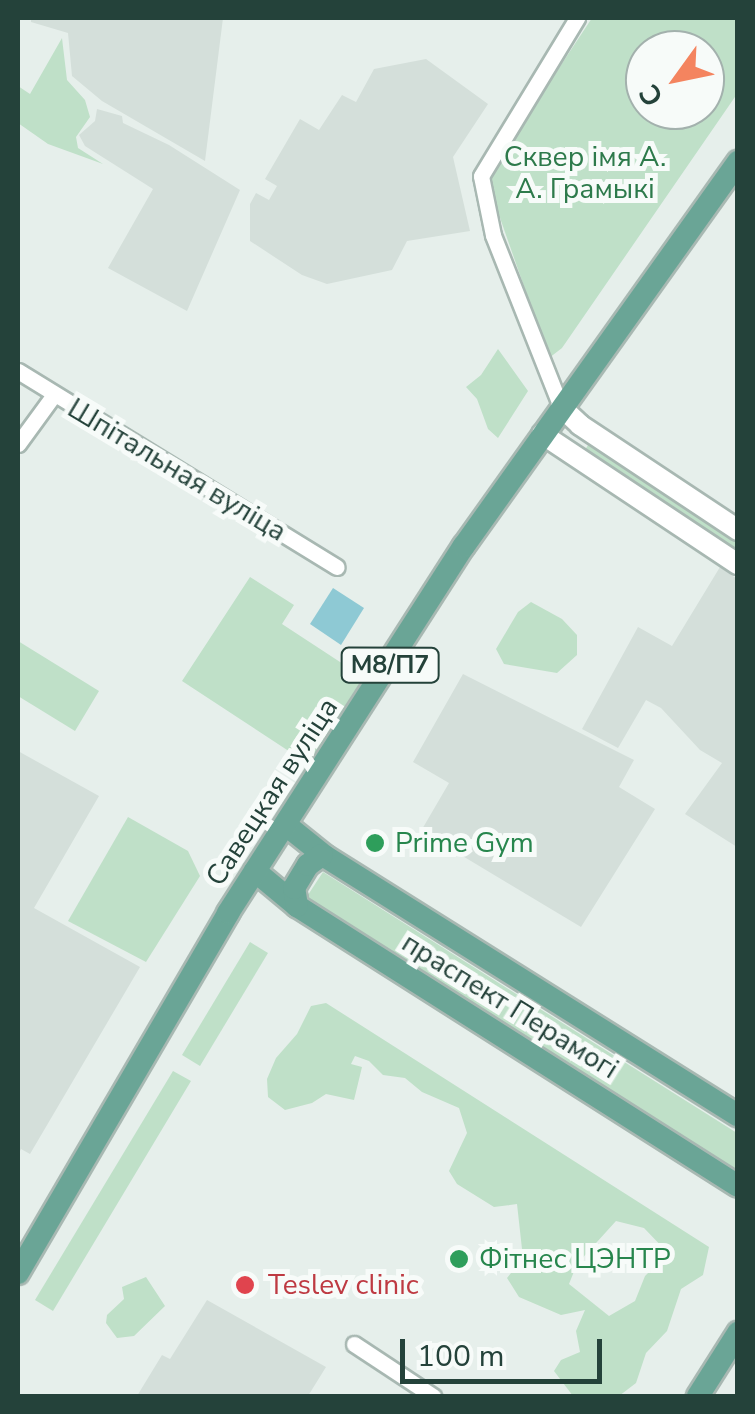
<!DOCTYPE html>
<meta charset="utf-8">
<style>
body{margin:0}
#map{position:relative;width:755px;height:1414px;overflow:hidden;background:#e6efeb;font-family:"Nunito Sans",sans-serif}
div>[style]{position:absolute}
.built>*{inset:0;background:#d4dfda}
.green>*{inset:0;background:#bfe0c8}
.water>*{inset:0;background:#8ec9d4}
.roads{filter:drop-shadow(2px 0 #a8b8b2) drop-shadow(-2px 0 #a8b8b2) drop-shadow(0 2px #a8b8b2) drop-shadow(0 -2px #a8b8b2)}
.street>*{height:15px;margin:-7.5px;padding:0 7.5px;transform-origin:7.5px;border-radius:7.5px;background:#fff}
.secondary>*{height:20px;margin:-10px;padding:0 10px;transform-origin:10px;border-radius:10px;background:#fff}
.primary>*{height:22px;margin:-11px;padding:0 11px;transform-origin:11px;border-radius:11px;background:#6aa596}
.dots>*{width:28px;height:28px;translate:-50% -50%;box-sizing:border-box;border:5px solid #f7fbf9;border-radius:50%}
span{translate:-50% -50%;white-space:nowrap;text-align:center;line-height:1.15;-webkit-text-stroke:10px #f7fbf9;paint-order:stroke}
.shield-label span{padding:2px 8px;background:#f7fbf9;border:2px solid;border-radius:8px;-webkit-text-stroke-width:0}
.shield-label{font-size:25px;color:#24423a;font-weight:700}
.park-label{font-size:28px;color:#2d7a4b}
.street-label{font-size:28px;color:#24423a}
.leisure-label{font-size:28px;color:#27864d}
.left{translate:0 -50%;text-align:left}
.health-label{font-size:28px;color:#be3a42}
.frame{position:absolute;inset:0;border:20px solid #24423a;pointer-events:none}
.north{position:absolute;left:625px;top:30px;width:100px;height:100px;box-sizing:border-box;background:#f7fbf9;border:2px solid #a3b1ad;border-radius:50%;rotate:237deg;font-size:28px;font-weight:700;line-height:40px;text-align:center;color:#24423a}
.north::after{content:'';display:block;margin:auto;width:35px;height:45px;background:#f4845f;clip-path:polygon(50% 0,100% 100%,50% 72%,0 100%)}
.scale{position:absolute;left:400px;top:1339px;width:202px;height:45px;box-sizing:border-box;border:5px solid #24423a;border-top:0;padding-left:12px;font-size:30px;line-height:35px;white-space:nowrap;color:#24423a;-webkit-text-stroke:8px #f7fbf9;paint-order:stroke}
</style>
<div id="map">
<div class="built">
<i style="clip-path:polygon(31px 18px,223px 18px,205px 161px,102px 101px,72px 76px,68px 33px,31px 22px)"></i>
<i style="clip-path:polygon(426px 59px,488px 104px,453px 157px,470px 231px,407px 241px,392px 270px,327px 284px,302px 275px,250px 241px,250px 204px,256px 193px,269px 200px,277px 186px,265px 179px,300px 119px,319px 130px,342px 95px,356px 102px,374px 69px)"></i>
<i style="clip-path:polygon(97px 109px,122px 116px,123px 123px,169px 145px,240px 190px,187px 311px,108px 268px,153px 189px,85px 146px,79px 135px,95px 121px)"></i>
<i style="clip-path:polygon(720px 567px,737px 579px,737px 847px,685px 814px,722px 763px,700px 750px,661px 708px,646px 700px,618px 748px,582px 729px,638px 627px,672px 646px)"></i>
<i style="clip-path:polygon(463px 674px,634px 760px,619px 787px,655px 809px,581px 927px,421px 831px,449px 783px,413px 762px)"></i>
<i style="clip-path:polygon(18px 751px,99px 796px,34px 908px,140px 967px,30px 1154px,21px 1149px,18px 1155px)"></i>
<i style="clip-path:polygon(207px 1300px,326px 1367px,308px 1396px,137px 1396px,162px 1355px,170px 1359px)"></i>
</div>
<div class="green">
<i style="clip-path:polygon(evenodd,592px 18px,737px 18px,737px 94px,562px 348px,549px 358px,491px 192px,489px 174px,592px 18px,645px 50px,705px 50px,705px 110px,645px 110px,645px 50px)"></i>
<i style="clip-path:polygon(62px 38px,67px 80px,85px 100px,90px 117px,76px 137px,78px 148px,103px 164px,48px 144px,18px 123px,18px 86px,30px 94px)"></i>
<i style="clip-path:polygon(498px 349px,528px 391px,498px 438px,488px 429px,477px 399px,466px 387px,481px 375px)"></i>
<i style="clip-path:polygon(590px 442px,737px 539px,737px 555px,583px 453px)"></i>
<i style="clip-path:polygon(250px 577px,294px 605px,282px 624px,366px 679px,310px 765px,182px 681px)"></i>
<i style="clip-path:polygon(531px 602px,562px 619px,577px 635px,577px 655px,557px 673px,504px 664px,496px 649px,518px 612px)"></i>
<i style="clip-path:polygon(18px 641px,99px 691px,75px 731px,18px 696px)"></i>
<i style="clip-path:polygon(128px 817px,188px 851px,200px 876px,146px 962px,68px 921px)"></i>
<i style="clip-path:polygon(323px 872px,737px 1133px,737px 1179px,304px 901px)"></i>
<i style="clip-path:polygon(250px 942px,268px 953px,200px 1066px,182px 1055px)"></i>
<i style="clip-path:polygon(evenodd,326px 1003px,709px 1247px,703px 1275px,681px 1289px,667px 1331px,646px 1353px,636px 1383px,619px 1396px,573px 1396px,554px 1371px,561px 1360px,580px 1352px,576px 1331px,585px 1310px,561px 1315px,519px 1297px,507px 1278px,523px 1258px,517px 1204px,494px 1207px,457px 1184px,449px 1171px,467px 1133px,459px 1108px,422px 1092px,405px 1078px,383px 1075px,369px 1061px,355px 1056px,351px 1064px,362px 1067px,354px 1100px,326px 1094px,312px 1103px,285px 1110px,268px 1097px,267px 1079px,276px 1058px,297px 1034px,311px 1006px,326px 1003px,616px 1221px,644px 1228px,668px 1253px,645px 1276px,635px 1301px,609px 1316px,569px 1284px,577px 1264px,616px 1221px)"></i>
<i style="clip-path:polygon(173px 1071px,191px 1081px,53px 1311px,35px 1300px)"></i>
<i style="clip-path:polygon(146px 1277px,165px 1306px,134px 1336px,117px 1338px,106px 1323px,107px 1315px,124px 1299px,122px 1287px)"></i>
</div>
<div class="water">
<i style="clip-path:polygon(333px 588px,364px 608px,341px 645px,310px 624px)"></i>
</div>
<div class="roads">
<div class="street">
<i style="left:18px;top:371px;width:374px;rotate:31.6deg"></i>
<i style="left:561px;top:407px;width:185px;rotate:-111.6deg"></i>
<i style="left:493px;top:235px;width:60px;rotate:-101.5deg"></i>
<i style="left:481px;top:176px;width:185px;rotate:-58.7deg"></i>
<i style="left:18px;top:444px;width:59px;rotate:-53.9deg"></i>
<i style="left:354px;top:1344px;width:95px;rotate:33.4deg"></i>
</div>
<div class="secondary">
<i style="left:561px;top:407px;width:26px;rotate:43deg"></i>
<i style="left:580px;top:425px;width:190px;rotate:33.6deg"></i>
<i style="left:542px;top:434px;width:235px;rotate:33.6deg"></i>
</div>
<div class="primary">
<i style="left:286px;top:825px;width:51px;rotate:38.7deg"></i>
<i style="left:326px;top:857px;width:486px;rotate:32.1deg"></i>
<i style="left:255px;top:871px;width:55px;rotate:39.8deg"></i>
<i style="left:297px;top:906px;width:522px;rotate:32.41deg"></i>
<i style="left:297px;top:906px;width:18px;rotate:-99deg"></i>
<i style="left:294px;top:888px;width:27px;rotate:-59deg"></i>
<i style="left:308px;top:865px;width:17px;rotate:-36deg"></i>
<i style="left:18px;top:1273px;width:417px;rotate:-59.7deg"></i>
<i style="left:228px;top:913px;width:436px;rotate:-57.3deg"></i>
<i style="left:464px;top:546px;width:472px;rotate:-54.5deg"></i>
<i style="left:698px;top:1396px;width:75px;rotate:-57.6deg"></i>
</div>
</div>
<div class="dots">
<i style="left:375px;top:843px;background:#2e9e5b"></i>
<i style="left:459px;top:1259px;background:#2e9e5b"></i>
<i style="left:245px;top:1285px;background:#e0444e"></i>
</div>
<div class="shield-label">
<span style="left:390px;top:665px">М8/П7</span>
</div>
<div class="park-label">
<span style="left:585px;top:173px">Сквер імя А.<br>А. Грамыкі</span>
</div>
<div class="street-label">
<span style="left:177px;top:470px;rotate:31deg">Шпітальная вуліца</span>
<span style="left:272px;top:792px;rotate:-57deg">Савецкая вуліца</span>
<span style="left:510px;top:1006px;rotate:32deg">праспект Перамогі</span>
</div>
<div class="leisure-label">
<span class="left" style="left:395px;top:843px">Prime Gym</span>
<span class="left" style="left:479px;top:1259px">Фітнес ЦЭНТР</span>
</div>
<div class="health-label">
<span class="left" style="left:268px;top:1285px">Teslev clinic</span>
</div>
<div class="frame"></div>
<div class="north">С</div>
<div class="scale">100 m</div>
</div>
